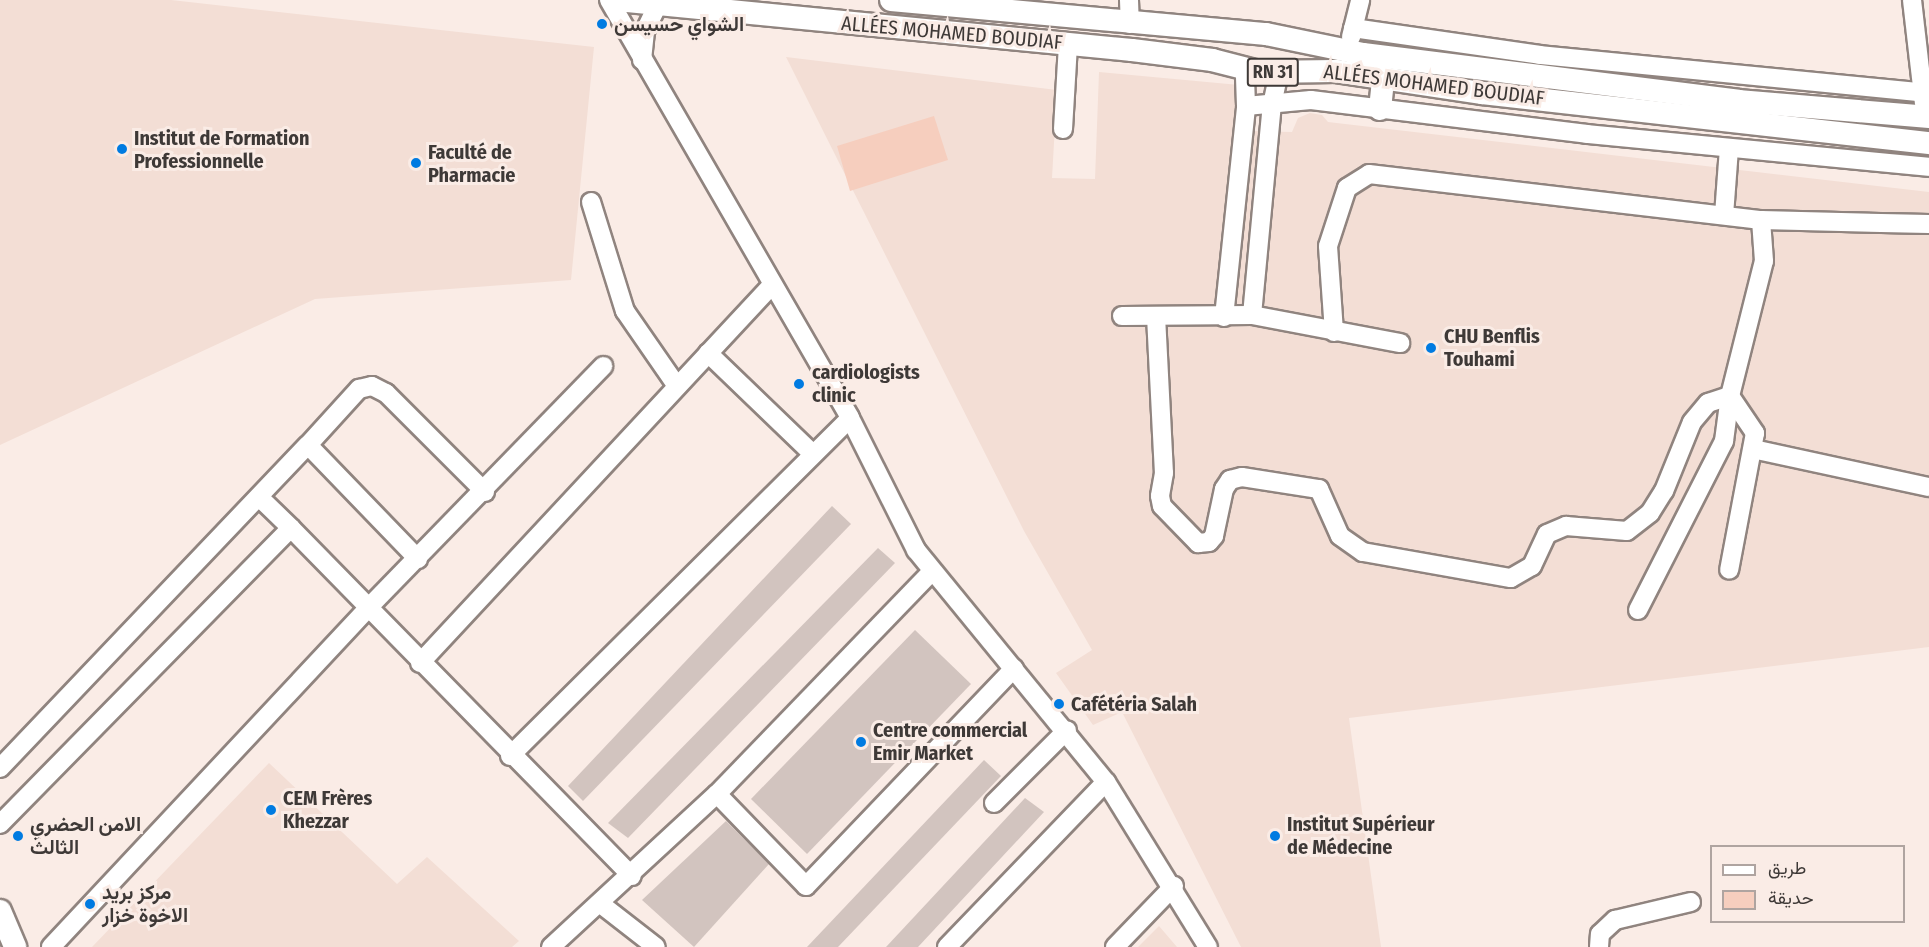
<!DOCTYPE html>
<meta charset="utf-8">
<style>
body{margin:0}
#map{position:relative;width:1929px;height:947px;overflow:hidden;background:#faece6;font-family:"Fira Sans Condensed",Vazirmatn,sans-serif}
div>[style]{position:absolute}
.built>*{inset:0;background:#f3ded5}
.green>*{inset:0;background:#f6cebe}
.building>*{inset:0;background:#d2c4bf}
.roads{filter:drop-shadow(2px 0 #90847f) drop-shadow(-2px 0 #90847f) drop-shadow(0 2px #90847f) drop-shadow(0 -2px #90847f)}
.minor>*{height:18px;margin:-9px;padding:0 9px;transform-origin:9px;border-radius:9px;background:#fff}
.major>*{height:22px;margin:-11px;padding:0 11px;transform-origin:11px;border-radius:11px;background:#fff}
.dots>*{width:16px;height:16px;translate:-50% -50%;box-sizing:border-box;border:3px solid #faece6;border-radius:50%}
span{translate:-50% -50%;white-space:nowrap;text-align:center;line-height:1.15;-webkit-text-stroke:6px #faece6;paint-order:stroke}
.shield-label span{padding:2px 4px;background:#faece6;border:2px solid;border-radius:4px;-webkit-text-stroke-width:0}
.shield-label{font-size:18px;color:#3e3937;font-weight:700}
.poi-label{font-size:20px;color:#3e3937;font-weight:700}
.left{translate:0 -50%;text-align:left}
.street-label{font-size:20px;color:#3e3937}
.legend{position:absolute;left:1710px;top:845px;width:195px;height:78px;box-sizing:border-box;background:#faece6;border:2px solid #afa4a0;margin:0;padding:8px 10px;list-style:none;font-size:18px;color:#3e3937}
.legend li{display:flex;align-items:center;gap:12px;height:30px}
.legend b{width:30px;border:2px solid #afa4a0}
</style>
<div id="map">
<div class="built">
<i style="clip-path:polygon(0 0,171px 0,594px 47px,571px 280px,315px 299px,0 445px)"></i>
<i style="clip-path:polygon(786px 57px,1057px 90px,1052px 178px,1095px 179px,1099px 72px,1250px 86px,1248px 131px,1292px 132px,1298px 118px,1310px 113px,1322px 115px,1328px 122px,1929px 192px,1929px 647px,1349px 718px,1381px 947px,1241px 947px,1122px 712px,1093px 725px,1056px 673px,1092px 650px,1024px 531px)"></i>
<i style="clip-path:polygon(269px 763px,397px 884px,427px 857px,519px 941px,512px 947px,92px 947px)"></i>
<i style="clip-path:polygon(1159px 926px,1177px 947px,1138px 947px)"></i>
</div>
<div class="green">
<i style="clip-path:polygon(934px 116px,948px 160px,850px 191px,837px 146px)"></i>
</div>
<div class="building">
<i style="clip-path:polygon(832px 506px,851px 524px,583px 801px,568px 786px)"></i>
<i style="clip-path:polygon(878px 548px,895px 563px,628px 838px,608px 823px)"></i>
<i style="clip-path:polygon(915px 630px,971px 684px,807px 854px,751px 799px)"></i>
<i style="clip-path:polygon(984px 760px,1001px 776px,838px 947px,807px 947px)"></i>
<i style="clip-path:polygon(1025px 798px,1044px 812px,918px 947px,886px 947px)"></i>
<i style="clip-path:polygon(726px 821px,769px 864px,694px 947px,642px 900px)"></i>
</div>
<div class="roads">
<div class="minor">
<i style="left:609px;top:0;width:482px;rotate:60deg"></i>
<i style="left:850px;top:418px;width:148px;rotate:63.4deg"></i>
<i style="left:916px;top:550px;width:300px;rotate:50.7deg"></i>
<i style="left:1106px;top:782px;width:194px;rotate:58.3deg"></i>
<i style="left:1129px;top:0;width:24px;rotate:88deg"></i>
<i style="left:1912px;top:0;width:104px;rotate:83.4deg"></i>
<i style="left:1353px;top:28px;width:189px;rotate:8.2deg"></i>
<i style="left:1540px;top:55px;width:391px;rotate:5.6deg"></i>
<i style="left:1351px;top:37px;width:38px;rotate:-76deg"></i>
<i style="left:642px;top:60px;width:29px;rotate:-84deg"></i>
<i style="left:645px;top:31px;width:30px;rotate:-64deg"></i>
<i style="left:1246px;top:106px;width:65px;rotate:-5.3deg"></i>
<i style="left:1311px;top:100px;width:278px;rotate:7deg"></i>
<i style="left:1587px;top:134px;width:344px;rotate:5.5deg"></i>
<i style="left:1063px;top:129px;width:85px;rotate:-86.6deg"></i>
<i style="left:591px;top:202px;width:114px;rotate:72.7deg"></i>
<i style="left:625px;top:311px;width:91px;rotate:55.3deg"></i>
<i style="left:1724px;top:215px;width:67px;rotate:-85.7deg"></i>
<i style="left:1252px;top:315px;width:211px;rotate:-84.6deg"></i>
<i style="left:1272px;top:105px;width:34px;rotate:-78deg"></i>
<i style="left:1122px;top:316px;width:130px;rotate:-0.4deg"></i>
<i style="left:1252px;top:315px;width:151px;rotate:10.7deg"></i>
<i style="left:1156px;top:316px;width:157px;rotate:87.1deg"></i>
<i style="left:1164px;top:473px;width:23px;rotate:100deg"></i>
<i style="left:1160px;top:496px;width:10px;rotate:79deg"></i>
<i style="left:1162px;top:506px;width:52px;rotate:45.8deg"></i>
<i style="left:1198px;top:543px;width:11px;rotate:-5deg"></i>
<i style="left:1209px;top:542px;width:8px;rotate:-50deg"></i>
<i style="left:1214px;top:536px;width:48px;rotate:-78deg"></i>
<i style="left:1224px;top:489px;width:11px;rotate:-56deg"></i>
<i style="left:1230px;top:480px;width:12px;rotate:-14deg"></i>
<i style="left:1242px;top:477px;width:78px;rotate:8.9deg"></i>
<i style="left:1319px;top:489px;width:51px;rotate:65.9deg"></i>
<i style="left:1340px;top:536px;width:28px;rotate:35deg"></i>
<i style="left:1363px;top:552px;width:150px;rotate:10deg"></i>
<i style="left:1511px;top:578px;width:24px;rotate:-30deg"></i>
<i style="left:1532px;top:566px;width:35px;rotate:-65deg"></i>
<i style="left:1547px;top:534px;width:21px;rotate:-23deg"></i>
<i style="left:1566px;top:526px;width:61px;rotate:4.7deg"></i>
<i style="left:1627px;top:531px;width:29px;rotate:-38deg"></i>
<i style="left:1650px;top:513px;width:26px;rotate:-58deg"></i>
<i style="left:1664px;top:491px;width:74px;rotate:-67.9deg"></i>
<i style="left:1692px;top:422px;width:25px;rotate:-50deg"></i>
<i style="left:1708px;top:403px;width:23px;rotate:-18deg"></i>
<i style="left:1730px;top:396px;width:45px;rotate:56deg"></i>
<i style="left:1755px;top:433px;width:139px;rotate:100.7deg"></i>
<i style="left:1224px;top:317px;width:212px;rotate:-84deg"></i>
<i style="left:1246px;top:106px;width:36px;rotate:-92deg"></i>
<i style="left:1334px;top:332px;width:86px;rotate:-94deg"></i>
<i style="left:1328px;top:246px;width:61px;rotate:-71.9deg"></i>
<i style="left:1347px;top:188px;width:26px;rotate:-32deg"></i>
<i style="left:1369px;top:174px;width:395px;rotate:6.7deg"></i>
<i style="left:1761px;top:220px;width:168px;rotate:1.4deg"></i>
<i style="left:708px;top:353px;width:146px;rotate:43.9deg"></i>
<i style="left:1753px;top:449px;width:180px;rotate:12.2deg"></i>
<i style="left:259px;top:497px;width:45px;rotate:44.1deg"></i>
<i style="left:418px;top:559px;width:158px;rotate:-134deg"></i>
<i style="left:308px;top:445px;width:76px;rotate:-47.7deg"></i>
<i style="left:359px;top:389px;width:13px;rotate:-13deg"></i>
<i style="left:372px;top:386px;width:16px;rotate:27deg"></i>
<i style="left:386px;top:393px;width:140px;rotate:45deg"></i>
<i style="left:1638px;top:610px;width:190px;rotate:-63deg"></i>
<i style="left:1724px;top:441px;width:45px;rotate:-82.4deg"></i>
<i style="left:1730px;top:396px;width:139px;rotate:-75.9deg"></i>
<i style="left:1764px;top:261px;width:41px;rotate:-94.2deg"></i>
<i style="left:420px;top:663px;width:517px;rotate:-47.04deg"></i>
<i style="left:510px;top:756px;width:479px;rotate:-44.8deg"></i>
<i style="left:0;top:768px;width:446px;rotate:-46.4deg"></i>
<i style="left:717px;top:794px;width:128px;rotate:45.9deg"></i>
<i style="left:806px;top:886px;width:301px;rotate:-46.3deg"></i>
<i style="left:994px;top:803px;width:103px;rotate:-45deg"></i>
<i style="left:0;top:824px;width:415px;rotate:-45.5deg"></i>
<i style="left:291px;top:528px;width:487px;rotate:45.6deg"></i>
<i style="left:602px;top:905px;width:68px;rotate:37.9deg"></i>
<i style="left:51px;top:947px;width:463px;rotate:-46.9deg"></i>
<i style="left:367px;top:609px;width:339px;rotate:-45.8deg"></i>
<i style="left:551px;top:947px;width:226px;rotate:-42.7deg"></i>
<i style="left:717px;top:794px;width:310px;rotate:-46deg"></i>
<i style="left:947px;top:947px;width:229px;rotate:-46.1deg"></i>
<i style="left:1115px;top:947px;width:85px;rotate:-46deg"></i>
<i style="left:1599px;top:947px;width:13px;rotate:-86deg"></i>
<i style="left:1600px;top:934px;width:21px;rotate:-43deg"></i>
<i style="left:1615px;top:920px;width:78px;rotate:-13.3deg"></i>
</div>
<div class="major">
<i style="left:617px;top:0;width:517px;rotate:5.55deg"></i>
<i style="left:1132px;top:50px;width:81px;rotate:7.1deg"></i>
<i style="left:1212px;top:60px;width:49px;rotate:14.3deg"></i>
<i style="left:1259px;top:72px;width:77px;rotate:-0.7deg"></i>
<i style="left:1336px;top:71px;width:148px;rotate:8.6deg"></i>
<i style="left:1482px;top:93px;width:450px;rotate:6.4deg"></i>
<i style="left:891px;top:0;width:377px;rotate:5.2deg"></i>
<i style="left:1266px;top:34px;width:99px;rotate:11.7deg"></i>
<i style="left:1363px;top:54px;width:378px;rotate:7.1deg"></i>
<i style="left:1738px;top:101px;width:192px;rotate:4.8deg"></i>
<i style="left:1380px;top:109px;width:31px;rotate:-84deg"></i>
<i style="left:0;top:911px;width:39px;rotate:67deg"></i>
</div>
</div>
<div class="dots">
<i style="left:602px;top:24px;background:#007be1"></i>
<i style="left:122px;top:149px;background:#007be1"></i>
<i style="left:416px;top:163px;background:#007be1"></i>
<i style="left:1431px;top:348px;background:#007be1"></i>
<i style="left:799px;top:384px;background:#007be1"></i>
<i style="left:1059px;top:704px;background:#007be1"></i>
<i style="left:861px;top:742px;background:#007be1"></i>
<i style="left:271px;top:810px;background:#007be1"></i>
<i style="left:18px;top:836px;background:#007be1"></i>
<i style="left:1275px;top:836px;background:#007be1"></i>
<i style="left:90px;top:904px;background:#007be1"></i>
</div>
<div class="shield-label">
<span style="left:1273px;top:72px">RN 31</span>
</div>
<div class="poi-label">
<span class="left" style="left:614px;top:24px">الشواي حسيسن</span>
<span class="left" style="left:134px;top:150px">Institut de Formation<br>Professionnelle</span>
<span class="left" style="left:428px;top:164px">Faculté de<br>Pharmacie</span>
<span class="left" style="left:1444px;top:348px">CHU Benflis<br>Touhami</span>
<span class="left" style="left:812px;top:384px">cardiologists<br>clinic</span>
<span class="left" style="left:1071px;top:704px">Cafétéria Salah</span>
<span class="left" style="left:873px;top:742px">Centre commercial<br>Emir Market</span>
<span class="left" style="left:283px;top:810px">CEM Frères<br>Khezzar</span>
<span class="left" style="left:30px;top:836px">الامن الحضري<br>الثالث</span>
<span class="left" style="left:1287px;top:836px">Institut Supérieur<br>de Médecine</span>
<span class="left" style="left:102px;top:904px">مركز بريد<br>الاخوة خزار</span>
</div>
<div class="street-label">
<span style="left:952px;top:33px;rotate:5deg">ALLÉES MOHAMED BOUDIAF</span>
<span style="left:1434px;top:85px;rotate:7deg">ALLÉES MOHAMED BOUDIAF</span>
</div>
<ul class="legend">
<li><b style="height:8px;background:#fff"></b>طريق</li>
<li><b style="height:16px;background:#f6cebe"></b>حديقة</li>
</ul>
</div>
